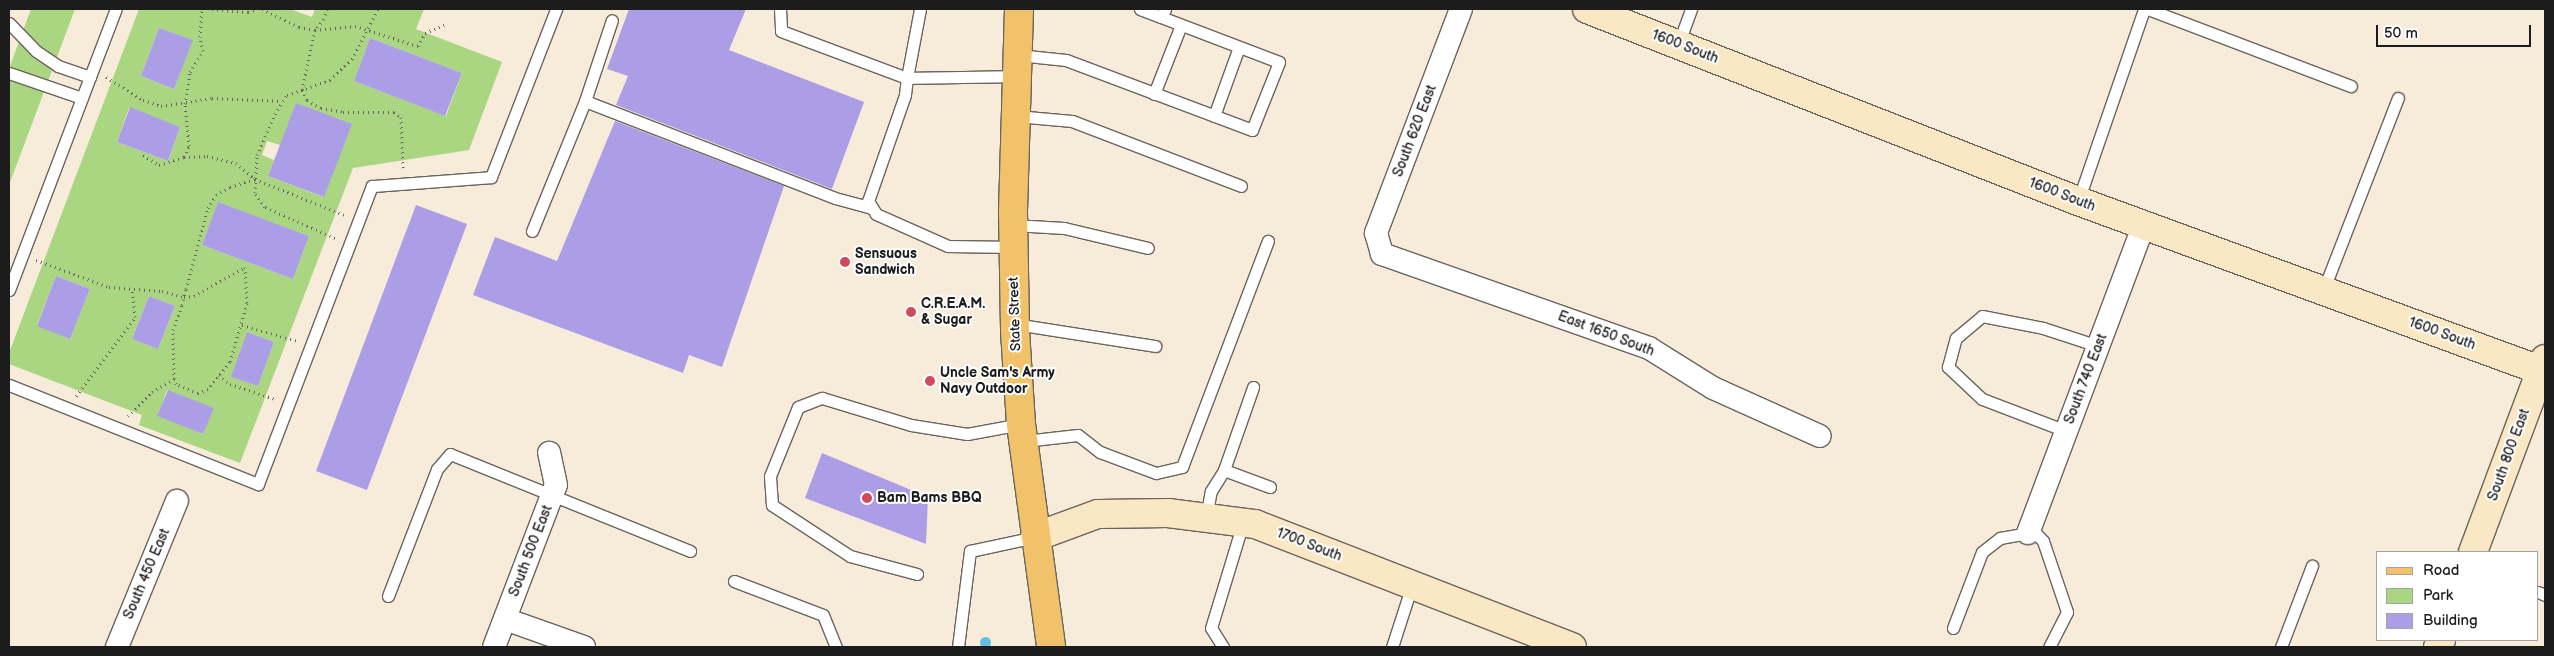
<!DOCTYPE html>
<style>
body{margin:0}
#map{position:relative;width:2554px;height:656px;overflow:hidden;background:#f7ebd9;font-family:"Balsamiq Sans",sans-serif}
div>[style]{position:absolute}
.green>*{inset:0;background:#aad682}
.water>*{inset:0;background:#62bfe0}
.round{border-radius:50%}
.building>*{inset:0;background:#ab9ee7}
.path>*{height:3px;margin-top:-1.5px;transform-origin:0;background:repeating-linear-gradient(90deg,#69645e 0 1px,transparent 0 5px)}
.roads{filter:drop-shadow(1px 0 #69645e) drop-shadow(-1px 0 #69645e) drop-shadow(0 1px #69645e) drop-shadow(0 -1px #69645e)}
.lane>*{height:11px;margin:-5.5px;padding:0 5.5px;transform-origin:5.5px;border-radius:5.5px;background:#fff}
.street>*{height:22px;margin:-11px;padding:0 11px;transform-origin:11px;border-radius:11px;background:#fff}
.secondary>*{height:28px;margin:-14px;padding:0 14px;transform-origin:14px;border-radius:14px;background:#fae7c3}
.primary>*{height:28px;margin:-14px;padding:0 14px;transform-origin:14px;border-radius:14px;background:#f2c26a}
.dots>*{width:14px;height:14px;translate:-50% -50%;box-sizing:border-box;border:2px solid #fff;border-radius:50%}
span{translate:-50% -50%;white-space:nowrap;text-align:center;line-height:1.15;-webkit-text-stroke:4px #fff;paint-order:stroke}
.street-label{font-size:14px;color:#1c1c1c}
.poi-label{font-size:14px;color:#1c1c1c;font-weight:700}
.left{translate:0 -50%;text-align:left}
.frame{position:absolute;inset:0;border:10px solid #1c1c1c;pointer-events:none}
.legend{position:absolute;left:2376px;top:551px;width:162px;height:90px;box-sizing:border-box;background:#fff;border:1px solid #a4a4a4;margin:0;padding:6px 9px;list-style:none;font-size:15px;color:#1c1c1c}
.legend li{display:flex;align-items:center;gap:10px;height:25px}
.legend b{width:25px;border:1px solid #a4a4a4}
.scale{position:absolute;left:2376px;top:25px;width:155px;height:22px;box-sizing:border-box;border:2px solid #1c1c1c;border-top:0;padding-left:6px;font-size:15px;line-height:18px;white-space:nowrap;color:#1c1c1c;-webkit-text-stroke:4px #fff;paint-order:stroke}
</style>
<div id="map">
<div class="green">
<i style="clip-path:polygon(31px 9px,75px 9px,9px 185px,9px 69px)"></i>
<i style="clip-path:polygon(evenodd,139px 9px,290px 9px,312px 17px,315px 9px,424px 9px,416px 29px,502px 62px,469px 150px,353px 168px,240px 463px,139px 425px,142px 415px,9px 364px,9px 353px,139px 9px,159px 28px,192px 40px,174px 89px,141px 76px,159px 28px,139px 9px,370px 38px,462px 73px,446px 116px,354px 81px,370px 38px,139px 9px,129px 108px,180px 127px,168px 161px,117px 142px,129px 108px,139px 9px,351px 124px,323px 197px,268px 176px,274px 160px,262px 155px,267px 141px,280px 145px,351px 124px,139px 9px,218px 203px,309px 236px,293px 279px,202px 245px,218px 203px,139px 9px,56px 276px,90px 289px,70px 339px,37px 325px,56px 276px,139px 9px,149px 296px,175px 306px,158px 349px,132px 339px,149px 296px,139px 9px,247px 332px,274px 342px,258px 386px,232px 377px,247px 332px,139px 9px,167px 390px,213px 408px,203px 434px,158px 416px,167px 390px)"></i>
</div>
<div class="water">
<i class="round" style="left:979.5px;top:636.5px;width:11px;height:11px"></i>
</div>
<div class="building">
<i style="clip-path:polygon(629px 9px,746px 9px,729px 50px,864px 102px,832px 189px,616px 105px,628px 76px,607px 69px)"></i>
<i style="clip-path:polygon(159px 28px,193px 40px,174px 89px,141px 76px)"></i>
<i style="clip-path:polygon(370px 38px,462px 73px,445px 116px,354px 81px)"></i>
<i style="clip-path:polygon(296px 103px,352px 124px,324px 197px,268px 176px)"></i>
<i style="clip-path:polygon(130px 107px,180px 127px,168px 161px,117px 142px)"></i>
<i style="clip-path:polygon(615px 121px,784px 186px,722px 367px,689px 355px,683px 373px,473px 295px,495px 237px,557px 261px)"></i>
<i style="clip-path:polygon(218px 202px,309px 236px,293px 279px,202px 245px)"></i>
<i style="clip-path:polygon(416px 205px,467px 224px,367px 490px,316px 471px)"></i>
<i style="clip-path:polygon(56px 276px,90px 289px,70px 339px,37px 326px)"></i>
<i style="clip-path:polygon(149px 296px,175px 306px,158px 349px,132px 339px)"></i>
<i style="clip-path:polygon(247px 332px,274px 342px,258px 386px,231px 377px)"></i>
<i style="clip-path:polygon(168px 390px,214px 408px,203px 434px,157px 416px)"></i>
<i style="clip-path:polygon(822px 453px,928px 497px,926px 544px,805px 498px)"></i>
</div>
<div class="path">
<i style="left:212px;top:9px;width:36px;rotate:5deg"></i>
<i style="left:248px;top:12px;width:10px;rotate:-17deg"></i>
<i style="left:262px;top:9px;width:41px;rotate:25.9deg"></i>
<i style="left:299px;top:27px;width:16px;rotate:11deg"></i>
<i style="left:315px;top:30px;width:40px;rotate:-5.7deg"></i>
<i style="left:355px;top:26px;width:66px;rotate:17.6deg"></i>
<i style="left:418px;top:46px;width:15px;rotate:-62deg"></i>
<i style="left:425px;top:33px;width:21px;rotate:-23deg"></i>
<i style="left:327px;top:9px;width:10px;rotate:107deg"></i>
<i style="left:324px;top:19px;width:14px;rotate:129deg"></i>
<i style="left:315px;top:30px;width:61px;rotate:102.2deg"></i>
<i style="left:302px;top:90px;width:11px;rotate:63deg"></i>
<i style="left:307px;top:100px;width:16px;rotate:30deg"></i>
<i style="left:321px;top:108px;width:22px;rotate:10deg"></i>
<i style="left:343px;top:112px;width:51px"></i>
<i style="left:394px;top:112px;width:9px;rotate:36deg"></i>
<i style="left:401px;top:117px;width:51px;rotate:87.8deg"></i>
<i style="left:106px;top:77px;width:44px;rotate:31.9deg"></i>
<i style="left:143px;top:100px;width:19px;rotate:18deg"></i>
<i style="left:161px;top:106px;width:52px;rotate:-8.9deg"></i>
<i style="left:212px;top:98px;width:70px;rotate:2.5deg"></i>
<i style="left:143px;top:155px;width:19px;rotate:32deg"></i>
<i style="left:159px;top:165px;width:26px;rotate:-18deg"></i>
<i style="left:184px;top:157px;width:23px;rotate:-2deg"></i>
<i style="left:207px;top:156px;width:30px;rotate:14deg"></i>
<i style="left:236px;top:163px;width:25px;rotate:40deg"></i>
<i style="left:255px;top:179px;width:96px;rotate:22deg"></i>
<i style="left:184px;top:157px;width:12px;rotate:-66deg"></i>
<i style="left:189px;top:146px;width:42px;rotate:-95.4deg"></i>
<i style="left:185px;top:104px;width:32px;rotate:-81deg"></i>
<i style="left:190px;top:72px;width:25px;rotate:-58deg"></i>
<i style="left:203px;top:51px;width:14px;rotate:-102deg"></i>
<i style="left:200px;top:37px;width:28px;rotate:-86deg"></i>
<i style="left:335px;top:238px;width:77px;rotate:-156.1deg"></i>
<i style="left:265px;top:207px;width:17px;rotate:-126deg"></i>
<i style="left:255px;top:193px;width:38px;rotate:-87deg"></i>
<i style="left:257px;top:155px;width:45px;rotate:-66.3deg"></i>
<i style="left:275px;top:114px;width:22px;rotate:-58deg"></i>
<i style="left:287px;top:95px;width:46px;rotate:-19.2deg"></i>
<i style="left:330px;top:80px;width:30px;rotate:-44deg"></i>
<i style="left:352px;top:59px;width:56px;rotate:-62.5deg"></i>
<i style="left:36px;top:260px;width:78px;rotate:20.3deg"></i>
<i style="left:109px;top:287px;width:53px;rotate:4.3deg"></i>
<i style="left:162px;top:291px;width:23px;rotate:15deg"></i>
<i style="left:184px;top:297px;width:10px;rotate:-6deg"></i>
<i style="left:194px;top:296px;width:59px;rotate:-29.6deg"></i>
<i style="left:245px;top:267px;width:36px;rotate:87deg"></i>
<i style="left:247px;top:303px;width:61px;rotate:106.1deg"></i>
<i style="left:230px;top:362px;width:35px;rotate:129deg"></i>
<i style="left:208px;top:389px;width:11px;rotate:158deg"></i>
<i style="left:198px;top:393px;width:24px;rotate:-158deg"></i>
<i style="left:176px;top:384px;width:5px;rotate:-112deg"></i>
<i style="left:174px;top:379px;width:49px;rotate:-91.2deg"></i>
<i style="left:173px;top:330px;width:27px;rotate:-70deg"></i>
<i style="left:182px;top:305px;width:16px;rotate:-76deg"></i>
<i style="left:186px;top:289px;width:84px;rotate:-74.8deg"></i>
<i style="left:208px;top:208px;width:15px;rotate:-58deg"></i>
<i style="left:216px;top:195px;width:16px;rotate:-30deg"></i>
<i style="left:230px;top:187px;width:26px;rotate:-18deg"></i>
<i style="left:242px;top:325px;width:57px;rotate:16.2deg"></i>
<i style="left:219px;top:375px;width:14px;rotate:39deg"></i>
<i style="left:230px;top:384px;width:47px;rotate:18.4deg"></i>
<i style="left:76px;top:396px;width:99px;rotate:-53.2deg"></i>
<i style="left:135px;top:317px;width:28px;rotate:-96deg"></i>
<i style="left:128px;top:416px;width:34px;rotate:-45deg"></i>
<i style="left:152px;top:392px;width:26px;rotate:-31deg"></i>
</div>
<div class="roads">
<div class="lane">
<i style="left:780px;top:9px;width:22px;rotate:87deg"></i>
<i style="left:781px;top:31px;width:134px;rotate:20.5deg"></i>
<i style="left:907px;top:78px;width:17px;rotate:97deg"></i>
<i style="left:905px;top:95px;width:112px;rotate:109.2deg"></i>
<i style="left:868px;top:201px;width:15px;rotate:58deg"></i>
<i style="left:876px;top:214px;width:79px;rotate:24deg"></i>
<i style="left:948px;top:246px;width:65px;rotate:0.9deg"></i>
<i style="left:920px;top:9px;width:70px;rotate:100.7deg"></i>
<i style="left:907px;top:78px;width:111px;rotate:-1deg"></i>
<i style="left:1140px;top:9px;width:22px;rotate:21deg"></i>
<i style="left:1161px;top:17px;width:9px;rotate:-63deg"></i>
<i style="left:2148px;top:9px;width:217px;rotate:20.8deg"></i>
<i style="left:9px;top:23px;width:39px;rotate:46deg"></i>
<i style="left:36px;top:51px;width:27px;rotate:34deg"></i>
<i style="left:58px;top:66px;width:34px;rotate:19deg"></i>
<i style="left:1678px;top:45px;width:38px;rotate:-70deg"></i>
<i style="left:1018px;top:55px;width:48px;rotate:5.9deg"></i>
<i style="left:1066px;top:60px;width:199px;rotate:20.6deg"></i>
<i style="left:1252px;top:130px;width:73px;rotate:-68.3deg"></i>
<i style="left:1279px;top:62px;width:126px;rotate:-159.1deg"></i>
<i style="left:9px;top:73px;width:77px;rotate:18.9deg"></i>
<i style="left:1154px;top:94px;width:74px;rotate:-68.6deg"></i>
<i style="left:585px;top:101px;width:85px;rotate:-71.6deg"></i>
<i style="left:1016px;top:116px;width:56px;rotate:5.1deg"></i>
<i style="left:1072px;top:121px;width:181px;rotate:21deg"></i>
<i style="left:1214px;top:116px;width:73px;rotate:-70.1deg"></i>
<i style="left:2078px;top:201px;width:203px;rotate:-71deg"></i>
<i style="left:1013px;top:225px;width:51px;rotate:3.4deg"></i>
<i style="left:1064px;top:228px;width:86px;rotate:13.4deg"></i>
<i style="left:532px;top:231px;width:140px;rotate:-67.8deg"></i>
<i style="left:585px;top:101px;width:268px;rotate:21.2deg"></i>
<i style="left:835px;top:198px;width:38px;rotate:15deg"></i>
<i style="left:9px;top:290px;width:301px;rotate:-69.2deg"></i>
<i style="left:2323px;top:291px;width:207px;rotate:-68.8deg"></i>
<i style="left:1015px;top:324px;width:142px;rotate:8.9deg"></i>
<i style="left:9px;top:385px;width:268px;rotate:21.7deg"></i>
<i style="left:258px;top:484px;width:319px;rotate:-69.1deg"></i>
<i style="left:372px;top:186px;width:119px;rotate:-4.3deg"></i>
<i style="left:491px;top:177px;width:180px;rotate:-68.8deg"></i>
<i style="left:2066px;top:431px;width:90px;rotate:-159.1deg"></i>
<i style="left:1982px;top:399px;width:47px;rotate:-136.7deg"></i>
<i style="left:1948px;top:367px;width:30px;rotate:-75deg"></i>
<i style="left:1956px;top:338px;width:34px;rotate:-40deg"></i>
<i style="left:1982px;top:316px;width:62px;rotate:11.1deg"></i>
<i style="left:2043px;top:328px;width:58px;rotate:18.1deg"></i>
<i style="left:1024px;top:441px;width:54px;rotate:-6.3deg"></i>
<i style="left:1078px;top:435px;width:28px;rotate:38deg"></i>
<i style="left:1100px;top:452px;width:60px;rotate:20.6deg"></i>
<i style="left:1156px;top:473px;width:27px;rotate:-13deg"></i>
<i style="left:1182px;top:467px;width:242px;rotate:-69.2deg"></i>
<i style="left:1224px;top:470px;width:49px;rotate:20.3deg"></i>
<i style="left:1206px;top:518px;width:27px;rotate:-80deg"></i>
<i style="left:1211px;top:491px;width:25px;rotate:-58deg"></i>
<i style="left:1224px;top:470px;width:88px;rotate:-70.7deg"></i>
<i style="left:2030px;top:527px;width:19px;rotate:47deg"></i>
<i style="left:2043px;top:541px;width:75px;rotate:71.3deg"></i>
<i style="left:2067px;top:612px;width:39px;rotate:117deg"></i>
<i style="left:917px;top:574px;width:69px;rotate:-165deg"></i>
<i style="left:850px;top:556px;width:93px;rotate:-146.8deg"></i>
<i style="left:772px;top:505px;width:29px;rotate:-94deg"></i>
<i style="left:770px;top:476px;width:74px;rotate:-67.9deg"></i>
<i style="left:798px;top:407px;width:26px;rotate:-21deg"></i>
<i style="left:822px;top:398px;width:93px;rotate:16.9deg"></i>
<i style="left:911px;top:425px;width:57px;rotate:9.1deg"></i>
<i style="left:967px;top:434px;width:55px;rotate:-10.5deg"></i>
<i style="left:734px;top:581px;width:95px;rotate:20.9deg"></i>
<i style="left:823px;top:615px;width:35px;rotate:68deg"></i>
<i style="left:2538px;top:592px;width:8px;rotate:23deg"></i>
<i style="left:388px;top:596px;width:136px;rotate:-68.9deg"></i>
<i style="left:437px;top:469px;width:20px;rotate:-49deg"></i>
<i style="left:450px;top:454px;width:259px;rotate:22deg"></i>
<i style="left:1953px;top:628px;width:81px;rotate:-69.1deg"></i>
<i style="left:1982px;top:552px;width:23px;rotate:-38deg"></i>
<i style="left:2000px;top:538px;width:28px;rotate:-10deg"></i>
<i style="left:958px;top:647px;width:97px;rotate:-82.9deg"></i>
<i style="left:970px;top:551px;width:66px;rotate:-12.2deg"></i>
<i style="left:1223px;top:647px;width:22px;rotate:-122deg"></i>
<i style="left:1211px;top:628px;width:110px;rotate:-73.1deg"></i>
<i style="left:1392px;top:647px;width:65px;rotate:-72.1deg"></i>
<i style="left:2281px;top:647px;width:87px;rotate:-69.1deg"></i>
</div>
<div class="street">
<i style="left:1461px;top:9px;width:240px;rotate:110.8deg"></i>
<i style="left:1376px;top:233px;width:22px;rotate:74deg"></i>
<i style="left:1382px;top:254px;width:283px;rotate:19.4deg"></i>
<i style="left:1649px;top:348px;width:75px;rotate:32deg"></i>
<i style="left:1713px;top:388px;width:117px;rotate:24.2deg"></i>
<i style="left:2028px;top:533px;width:329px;rotate:-69.4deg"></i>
<i style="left:505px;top:619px;width:84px;rotate:19.5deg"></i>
<i style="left:117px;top:647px;width:158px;rotate:-67.7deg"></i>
<i style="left:494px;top:647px;width:173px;rotate:-69.1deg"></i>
<i style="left:556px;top:485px;width:33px;rotate:-102deg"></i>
</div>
<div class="secondary">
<i style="left:1587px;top:9px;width:527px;rotate:21.36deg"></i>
<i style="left:2078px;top:201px;width:493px;rotate:20.1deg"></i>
<i style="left:1035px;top:537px;width:67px;rotate:-20.1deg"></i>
<i style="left:1098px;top:514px;width:70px;rotate:-0.8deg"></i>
<i style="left:1168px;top:513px;width:88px;rotate:7.2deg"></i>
<i style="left:1255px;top:524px;width:340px;rotate:21.2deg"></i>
<i style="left:2473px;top:552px;width:206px;rotate:-69.5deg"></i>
<i style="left:2438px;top:647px;width:8px;rotate:-67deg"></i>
</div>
<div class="primary">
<i style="left:1019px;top:9px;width:204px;rotate:91.7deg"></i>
<i style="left:1013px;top:213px;width:118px;rotate:89deg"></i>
<i style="left:1015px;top:331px;width:93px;rotate:86.3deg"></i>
<i style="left:1021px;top:424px;width:225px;rotate:82.3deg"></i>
</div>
</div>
<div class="dots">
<i style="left:845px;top:262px;background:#d1495b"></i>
<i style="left:911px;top:312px;background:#d1495b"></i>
<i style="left:930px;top:381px;background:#d1495b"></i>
<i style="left:867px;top:498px;background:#d1495b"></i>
</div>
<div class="street-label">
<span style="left:1685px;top:47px;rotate:21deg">1600 South</span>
<span style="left:1415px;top:131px;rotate:-69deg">South 620 East</span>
<span style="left:2062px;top:195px;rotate:21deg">1600 South</span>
<span style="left:1015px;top:314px;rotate:-92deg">State Street</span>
<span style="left:1606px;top:334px;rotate:21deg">East 1650 South</span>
<span style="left:2442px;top:334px;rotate:20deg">1600 South</span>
<span style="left:2086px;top:379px;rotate:-69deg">South 740 East</span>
<span style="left:2509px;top:455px;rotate:-70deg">South 800 East</span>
<span style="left:1309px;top:545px;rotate:21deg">1700 South</span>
<span style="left:531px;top:551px;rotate:-69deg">South 500 East</span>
<span style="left:147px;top:574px;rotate:-67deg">South 450 East</span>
</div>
<div class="poi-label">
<span class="left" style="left:855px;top:262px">Sensuous<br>Sandwich</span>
<span class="left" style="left:921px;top:312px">C.R.E.A.M.<br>&amp; Sugar</span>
<span class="left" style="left:940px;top:381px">Uncle Sam's Army<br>Navy Outdoor</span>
<span class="left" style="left:877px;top:498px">Bam Bams BBQ</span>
</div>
<div class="frame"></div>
<ul class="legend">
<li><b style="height:6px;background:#f2c26a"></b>Road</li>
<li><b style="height:14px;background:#aad682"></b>Park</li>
<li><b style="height:14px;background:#ab9ee7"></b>Building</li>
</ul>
<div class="scale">50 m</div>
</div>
